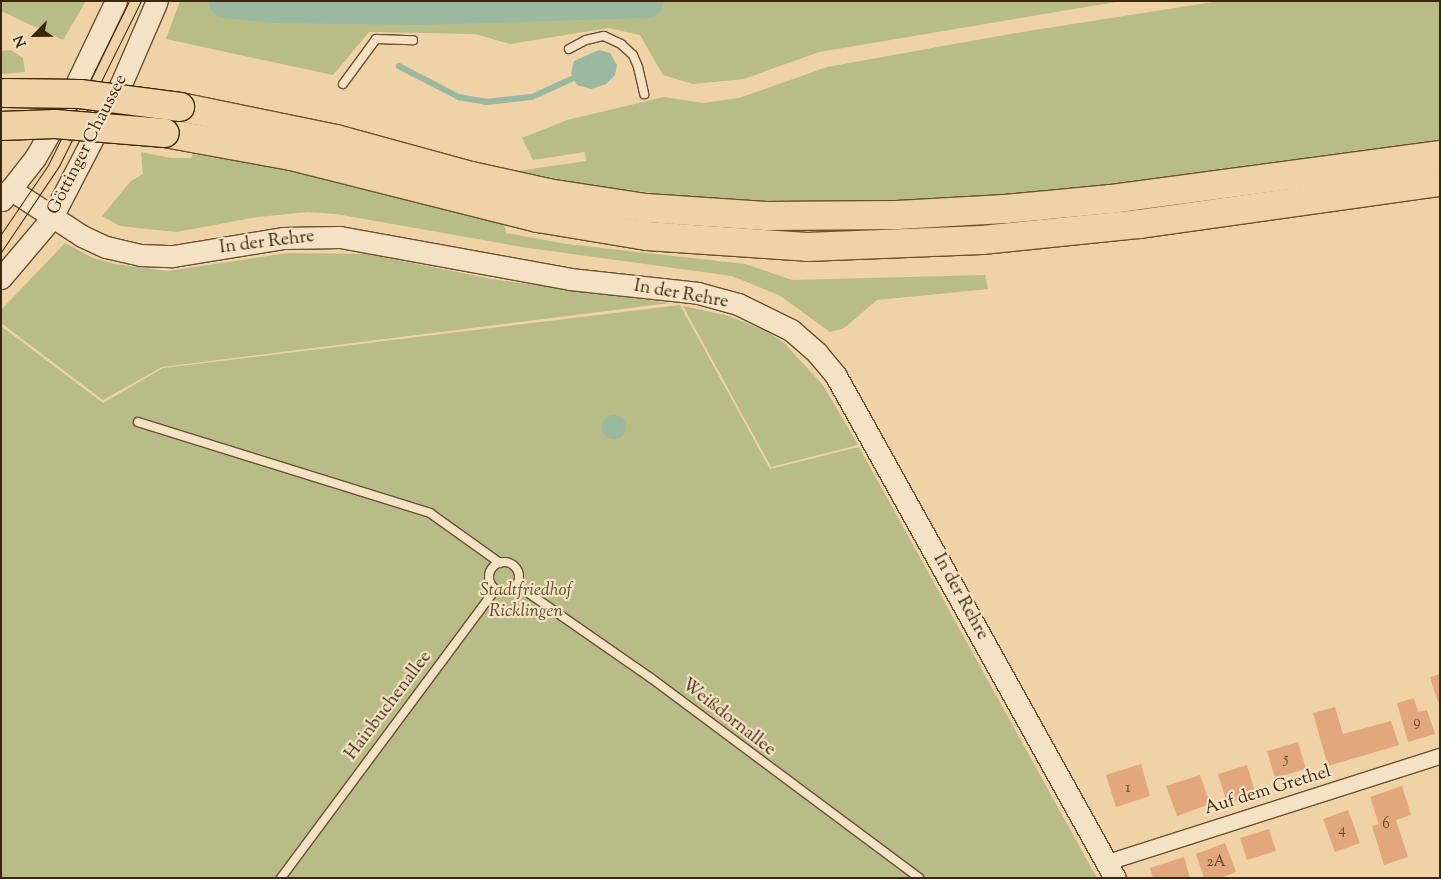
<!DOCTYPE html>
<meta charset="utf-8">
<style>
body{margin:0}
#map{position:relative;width:1441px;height:879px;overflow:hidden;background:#efd2a5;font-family:"Sorts Mill Goudy",serif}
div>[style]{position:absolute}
.green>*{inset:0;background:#b8bc87}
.water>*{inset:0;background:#9bb8a1}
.round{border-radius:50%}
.stream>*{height:5.5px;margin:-2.75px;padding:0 2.75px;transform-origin:2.75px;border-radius:2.75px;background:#9bb8a1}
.river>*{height:34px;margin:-17px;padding:0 17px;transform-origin:17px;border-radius:17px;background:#9bb8a1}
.building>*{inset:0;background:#e2a77d}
.roads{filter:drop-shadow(1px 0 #685233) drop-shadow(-1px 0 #685233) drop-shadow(0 1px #685233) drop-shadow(0 -1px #685233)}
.lane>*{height:8px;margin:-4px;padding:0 4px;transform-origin:4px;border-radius:4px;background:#f5e2c4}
.lane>.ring{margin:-4px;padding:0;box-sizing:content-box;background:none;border:8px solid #f5e2c4;border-radius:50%}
.street>*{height:15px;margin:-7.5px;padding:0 7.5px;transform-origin:7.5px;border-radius:7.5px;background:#f5e2c4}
.secondary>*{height:21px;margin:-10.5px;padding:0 10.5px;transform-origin:10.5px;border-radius:10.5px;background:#f5e2c4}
.highway>*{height:28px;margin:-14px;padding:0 14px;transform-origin:14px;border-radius:14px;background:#efd2a5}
.tram>*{height:1px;margin:-0.5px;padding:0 0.5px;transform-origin:0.5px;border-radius:0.5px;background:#3b270d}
.bridges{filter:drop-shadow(1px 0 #3b270d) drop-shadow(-1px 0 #3b270d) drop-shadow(0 1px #3b270d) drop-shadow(0 -1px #3b270d)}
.highway-bridge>*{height:28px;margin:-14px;padding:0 14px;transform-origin:14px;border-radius:14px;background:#efd2a5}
span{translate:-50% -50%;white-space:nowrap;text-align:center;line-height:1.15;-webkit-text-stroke:4.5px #f5e2c4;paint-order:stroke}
.number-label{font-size:15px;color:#654729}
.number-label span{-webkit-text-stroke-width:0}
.street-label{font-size:18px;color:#3b270d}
.park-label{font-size:18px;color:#5a4c2c;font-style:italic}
.frame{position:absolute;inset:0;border:2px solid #3b270d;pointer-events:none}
.north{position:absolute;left:10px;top:10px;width:50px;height:50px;-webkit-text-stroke:4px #f5e2c4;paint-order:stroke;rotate:247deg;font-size:14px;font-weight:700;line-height:20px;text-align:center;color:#3b270d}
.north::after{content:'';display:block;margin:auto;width:18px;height:22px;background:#3b270d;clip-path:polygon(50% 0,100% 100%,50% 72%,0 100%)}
</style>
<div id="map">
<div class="green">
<i style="clip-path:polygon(1px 1px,86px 1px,63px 40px,1px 11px)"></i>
<i style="clip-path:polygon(180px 1px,209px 1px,228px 7px,274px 10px,419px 12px,490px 9px,582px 9px,653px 5px,653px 1px,1122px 1px,819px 52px,744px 79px,693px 84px,663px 75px,640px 35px,608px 28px,510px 44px,475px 34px,369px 32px,333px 75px,166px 39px)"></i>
<i style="clip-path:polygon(1219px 1px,1440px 1px,1440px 142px,1225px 172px,967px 200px,804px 203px,709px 199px,598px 187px,518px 171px,586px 161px,585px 152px,533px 160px,522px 138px,567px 120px,664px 97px,703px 103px,739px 98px,827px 67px,1010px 34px)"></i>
<i style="clip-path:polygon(11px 50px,23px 58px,25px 72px,1px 74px,1px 51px)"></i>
<i style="clip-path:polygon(141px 152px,171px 158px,191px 158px,193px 154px,300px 171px,504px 224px,506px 233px,566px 244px,745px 264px,792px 280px,985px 275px,988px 289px,877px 300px,844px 328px,830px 332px,779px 295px,732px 276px,522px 247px,336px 214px,308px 212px,258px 217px,176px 232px,120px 226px,102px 216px,131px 181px,143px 174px)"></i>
<i style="clip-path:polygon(65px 243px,93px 258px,115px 264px,168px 271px,288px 253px,367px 254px,492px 279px,670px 303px,162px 367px,103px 400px,1px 323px,1px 310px)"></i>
<i style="clip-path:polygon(680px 305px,770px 469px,859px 447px,1097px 878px,1px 878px,1px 326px,103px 403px,163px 368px)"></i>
<i style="clip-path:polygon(683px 306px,729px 316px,768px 332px,785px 344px,823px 385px,858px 445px,771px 467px)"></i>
</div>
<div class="water">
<i style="clip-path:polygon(599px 50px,610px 53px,617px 65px,615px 75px,606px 84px,591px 89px,577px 85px,571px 73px,574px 61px)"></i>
<i class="round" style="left:602px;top:415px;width:24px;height:24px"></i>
</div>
<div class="stream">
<i style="left:335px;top:1px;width:8px;rotate:67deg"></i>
<i style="left:399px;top:66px;width:68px;rotate:27.3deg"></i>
<i style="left:459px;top:97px;width:27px;rotate:10deg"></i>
<i style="left:486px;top:102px;width:46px;rotate:-6.2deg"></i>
<i style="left:532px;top:97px;width:46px;rotate:-24.3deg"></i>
</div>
<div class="river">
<i style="left:226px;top:1px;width:49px;rotate:5.8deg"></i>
<i style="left:275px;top:6px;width:145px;rotate:0.8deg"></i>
<i style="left:420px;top:8px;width:227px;rotate:-1.8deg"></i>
</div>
<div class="building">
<i style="clip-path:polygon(1440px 674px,1440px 705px,1439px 705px,1430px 677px)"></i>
<i style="clip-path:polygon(1414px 698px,1418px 712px,1427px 710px,1435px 734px,1408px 742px,1397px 703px)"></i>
<i style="clip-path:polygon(1335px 707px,1343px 734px,1391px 721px,1399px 745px,1328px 766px,1313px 713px)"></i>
<i style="clip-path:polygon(1298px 742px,1306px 769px,1275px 778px,1267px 751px)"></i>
<i style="clip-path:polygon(1141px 764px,1150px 796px,1116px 807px,1106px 775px)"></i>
<i style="clip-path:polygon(1247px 765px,1256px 795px,1227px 803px,1218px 774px)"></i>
<i style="clip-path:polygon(1200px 775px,1210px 804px,1177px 816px,1166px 786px)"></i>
<i style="clip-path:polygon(1402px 786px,1411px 815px,1396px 820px,1408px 857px,1384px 865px,1372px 826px,1379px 824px,1370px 797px)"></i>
<i style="clip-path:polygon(1348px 810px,1360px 843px,1335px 852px,1323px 819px)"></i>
<i style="clip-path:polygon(1269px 829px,1276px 851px,1247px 860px,1240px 838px)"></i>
<i style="clip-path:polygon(1225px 843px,1236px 872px,1220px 878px,1204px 878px,1196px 854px)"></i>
<i style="clip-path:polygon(1184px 857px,1190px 878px,1153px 878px,1150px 868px)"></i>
</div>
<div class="roads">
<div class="lane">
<i style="left:569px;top:49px;width:19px;rotate:-28deg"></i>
<i style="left:586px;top:40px;width:18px;rotate:-13deg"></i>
<i style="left:604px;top:36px;width:19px;rotate:25deg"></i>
<i style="left:621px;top:44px;width:16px;rotate:43deg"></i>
<i style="left:633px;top:55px;width:13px;rotate:67deg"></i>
<i style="left:638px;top:67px;width:28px;rotate:77deg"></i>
<i style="left:343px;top:84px;width:56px;rotate:-53.7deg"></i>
<i style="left:376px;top:39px;width:37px;rotate:2deg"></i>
<i style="left:138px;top:422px;width:306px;rotate:17.3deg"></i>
<i style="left:430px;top:513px;width:86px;rotate:35.5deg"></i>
<i class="ring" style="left:489px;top:562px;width:22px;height:22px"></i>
<i style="left:517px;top:585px;width:163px;rotate:34.8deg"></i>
<i style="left:651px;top:678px;width:334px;rotate:36.7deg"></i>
<i style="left:281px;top:878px;width:359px;rotate:-53.4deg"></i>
</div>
<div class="street">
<i style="left:1107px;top:862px;width:349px;rotate:-17.7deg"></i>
</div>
<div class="secondary">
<i style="left:10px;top:189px;width:86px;rotate:33.1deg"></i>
<i style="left:82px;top:236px;width:26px;rotate:25deg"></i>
<i style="left:106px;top:247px;width:35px;rotate:13deg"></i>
<i style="left:140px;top:255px;width:33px;rotate:2deg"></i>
<i style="left:173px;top:256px;width:111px;rotate:-9.3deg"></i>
<i style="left:283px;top:238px;width:57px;rotate:-1deg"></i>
<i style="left:340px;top:237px;width:234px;rotate:10.3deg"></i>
<i style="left:570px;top:279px;width:129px;rotate:6.2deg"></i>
<i style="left:698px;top:293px;width:41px;rotate:15.4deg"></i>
<i style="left:738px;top:304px;width:59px;rotate:26.1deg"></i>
<i style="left:791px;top:330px;width:35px;rotate:41deg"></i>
<i style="left:817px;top:353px;width:30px;rotate:50deg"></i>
<i style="left:836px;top:376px;width:574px;rotate:60.94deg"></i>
<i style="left:2px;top:200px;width:53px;rotate:-51.8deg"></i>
<i style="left:35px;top:158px;width:66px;rotate:-59.9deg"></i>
<i style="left:68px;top:101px;width:111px;rotate:-64.4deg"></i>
<i style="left:1px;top:278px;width:77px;rotate:-49.7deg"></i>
<i style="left:51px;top:219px;width:152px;rotate:-62.6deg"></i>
<i style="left:121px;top:84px;width:90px;rotate:-66.6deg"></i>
</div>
<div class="highway">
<i style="left:180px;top:107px;width:159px;rotate:11.6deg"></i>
<i style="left:336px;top:139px;width:140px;rotate:15.3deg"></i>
<i style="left:471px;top:176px;width:79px;rotate:12.4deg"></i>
<i style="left:548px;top:193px;width:99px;rotate:8.7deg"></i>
<i style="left:646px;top:208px;width:120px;rotate:3.8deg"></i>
<i style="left:766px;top:216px;width:131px;rotate:-0.4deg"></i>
<i style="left:897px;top:215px;width:108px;rotate:-3.2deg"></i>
<i style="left:1005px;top:209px;width:106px;rotate:-5.4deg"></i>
<i style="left:1111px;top:199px;width:332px;rotate:-7.6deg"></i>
<i style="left:165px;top:133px;width:128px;rotate:10.3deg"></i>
<i style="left:291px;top:156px;width:255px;rotate:14.1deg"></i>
<i style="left:538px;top:218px;width:110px;rotate:9.4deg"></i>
<i style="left:647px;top:236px;width:160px;rotate:3.9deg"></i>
<i style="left:807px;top:247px;width:175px;rotate:-2.3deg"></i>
<i style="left:982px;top:240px;width:159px;rotate:-5.8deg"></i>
<i style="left:1140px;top:224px;width:303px;rotate:-8deg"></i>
</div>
</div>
<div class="tram">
<i style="left:1px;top:234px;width:83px;rotate:-55.7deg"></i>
<i style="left:48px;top:165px;width:183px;rotate:-63.7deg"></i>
<i style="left:1px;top:252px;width:104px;rotate:-56deg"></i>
<i style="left:59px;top:166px;width:184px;rotate:-63.6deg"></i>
</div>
<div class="bridges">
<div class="highway-bridge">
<i style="left:5px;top:93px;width:75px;rotate:0.8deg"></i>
<i style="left:80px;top:94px;width:101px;rotate:7.4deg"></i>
<i style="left:1px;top:126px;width:54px;rotate:-2.1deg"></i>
<i style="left:55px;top:124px;width:110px;rotate:4.7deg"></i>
</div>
</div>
<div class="number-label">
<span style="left:1417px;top:723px">9</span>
<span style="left:1286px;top:760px">5</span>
<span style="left:1128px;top:789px">1</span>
<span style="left:1386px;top:825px">6</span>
<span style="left:1342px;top:831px">4</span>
<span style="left:1216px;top:863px">2A</span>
</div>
<div class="street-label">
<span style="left:88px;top:145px;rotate:-63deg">Göttinger Chaussee</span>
<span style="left:267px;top:243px;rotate:-7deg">In der Rehre</span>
<span style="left:681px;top:295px;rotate:10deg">In der Rehre</span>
<span style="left:960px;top:597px;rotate:61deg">In der Rehre</span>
<span style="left:389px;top:706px;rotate:-53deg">Hainbuchenallee</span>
<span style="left:728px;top:718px;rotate:38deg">Weißdornallee</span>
<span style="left:1268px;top:791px;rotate:-17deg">Auf dem Grethel</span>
</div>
<div class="park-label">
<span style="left:526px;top:602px">Stadtfriedhof<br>Ricklingen</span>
</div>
<div class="frame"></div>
<div class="north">N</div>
</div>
